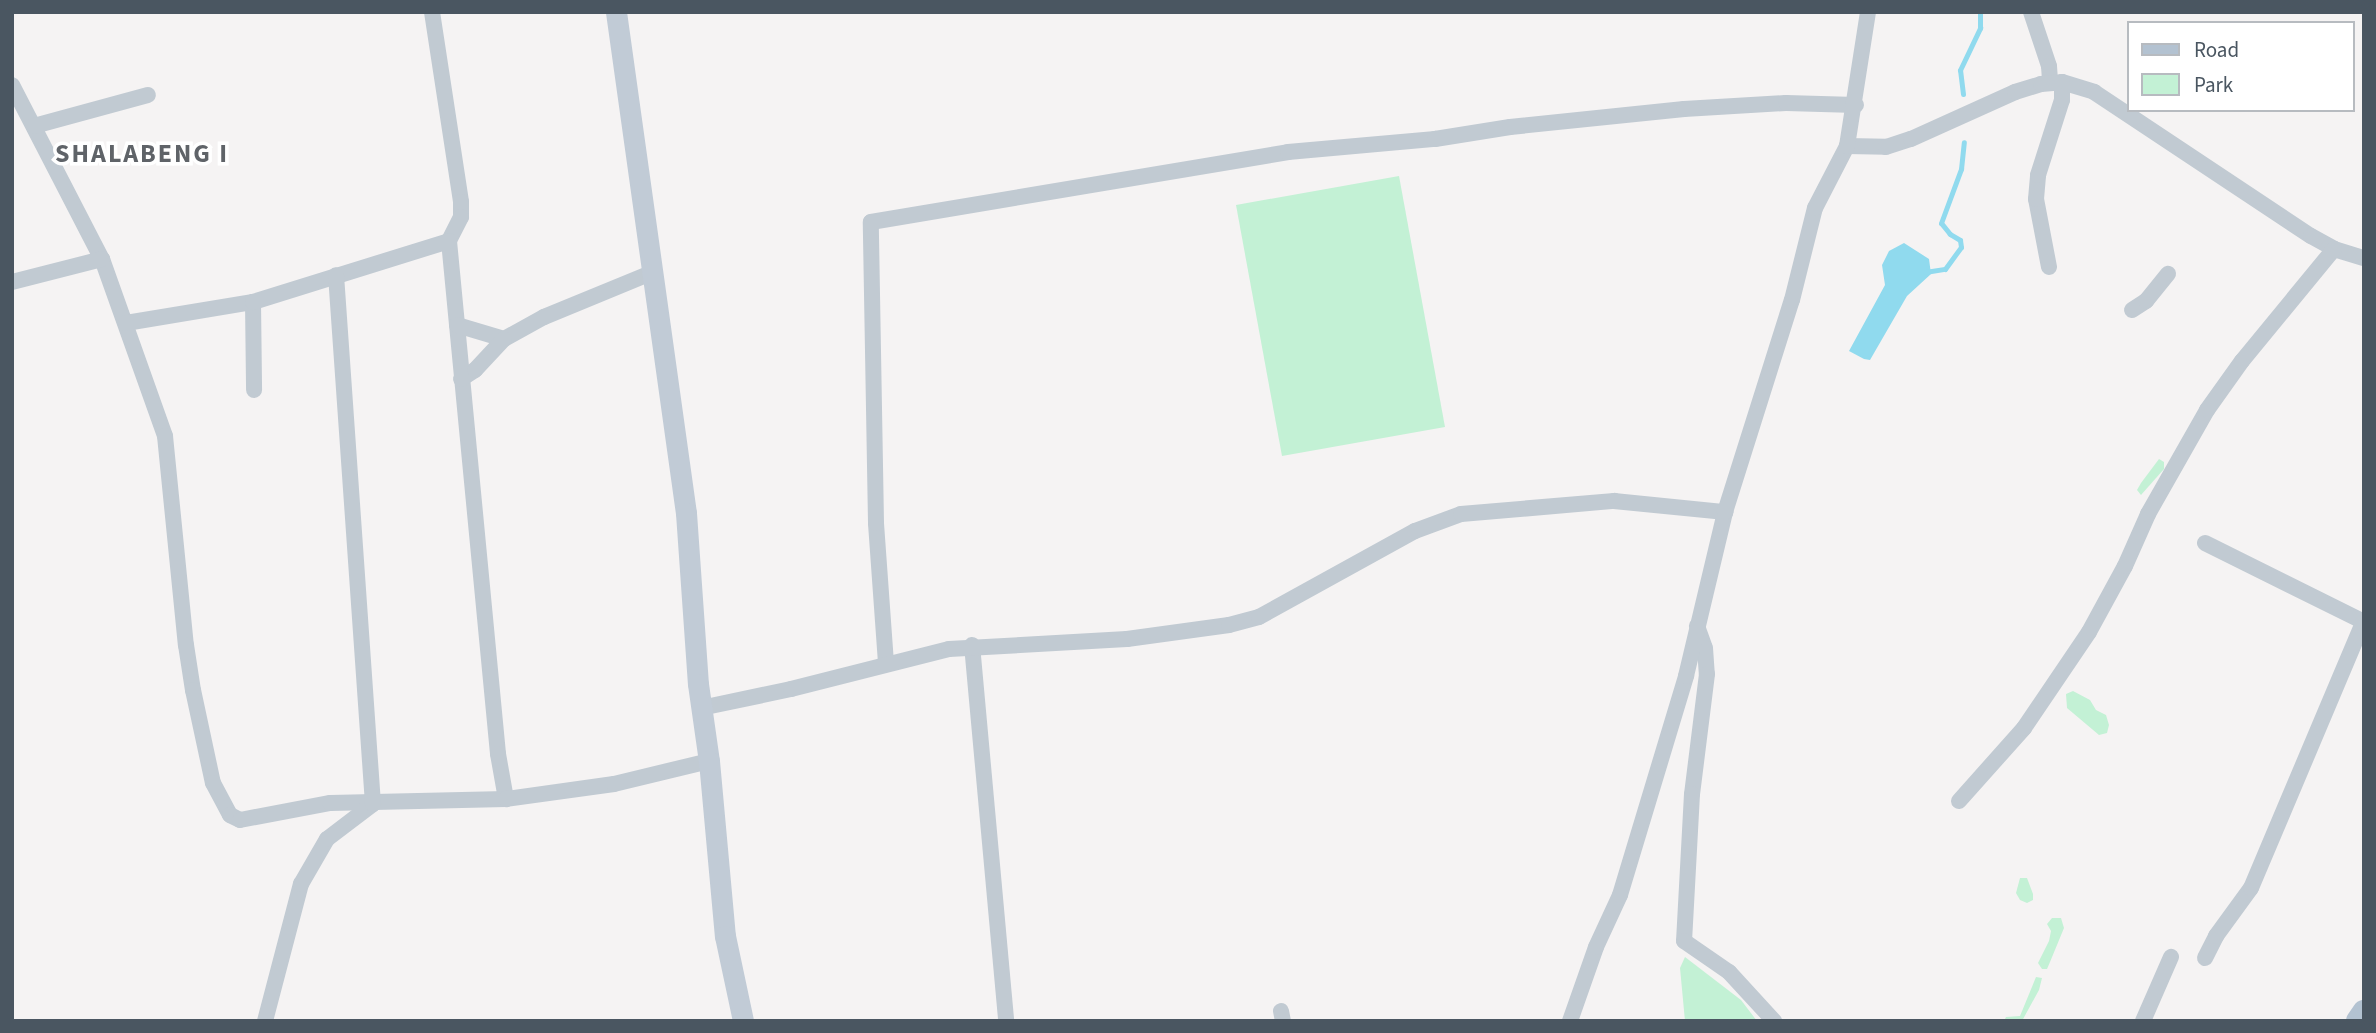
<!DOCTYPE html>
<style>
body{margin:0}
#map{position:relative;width:2376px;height:1033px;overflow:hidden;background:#f5f3f3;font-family:"Source Sans 3",sans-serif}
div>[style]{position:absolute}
.green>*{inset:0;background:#c3f1d5}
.water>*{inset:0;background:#90daee}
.stream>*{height:5px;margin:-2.5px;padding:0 2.5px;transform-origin:2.5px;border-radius:2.5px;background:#90daee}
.minor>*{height:16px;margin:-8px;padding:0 8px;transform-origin:8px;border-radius:8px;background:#c1cad2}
.secondary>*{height:21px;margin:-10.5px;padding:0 10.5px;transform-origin:10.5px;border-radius:10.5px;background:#c1cbd6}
.primary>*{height:24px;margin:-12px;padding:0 12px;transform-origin:12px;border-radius:12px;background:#b3c2d1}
span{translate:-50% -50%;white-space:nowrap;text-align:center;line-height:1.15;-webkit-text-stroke:7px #fff;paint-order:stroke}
.district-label{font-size:26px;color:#5f6368;font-weight:700;letter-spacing:2px}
.frame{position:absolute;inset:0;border:14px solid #4a5661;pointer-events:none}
.legend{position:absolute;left:2127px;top:21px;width:228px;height:91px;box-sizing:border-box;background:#fff;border:2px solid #b7bbc0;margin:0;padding:9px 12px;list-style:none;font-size:21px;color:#4a5661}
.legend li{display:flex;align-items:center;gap:14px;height:35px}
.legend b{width:35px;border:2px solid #b7bbc0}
</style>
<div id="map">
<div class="green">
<i style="clip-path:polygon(1399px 176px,1445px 427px,1282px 456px,1236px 205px)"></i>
<i style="clip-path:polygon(2159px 459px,2164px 462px,2164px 469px,2141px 495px,2137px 490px,2141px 483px)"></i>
<i style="clip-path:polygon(2073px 691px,2090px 700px,2096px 710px,2106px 715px,2109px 725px,2107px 733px,2099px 735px,2067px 708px,2066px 694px)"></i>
<i style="clip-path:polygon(2020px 878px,2027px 878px,2033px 894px,2033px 900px,2027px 903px,2020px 900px,2016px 893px)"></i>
<i style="clip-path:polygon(2052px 918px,2061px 918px,2064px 928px,2050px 962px,2047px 969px,2042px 969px,2038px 963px,2049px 941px,2051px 931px,2047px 924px)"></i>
<i style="clip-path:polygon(1685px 957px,1741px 1000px,1757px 1021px,1685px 1021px,1680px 968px)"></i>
<i style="clip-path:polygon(2036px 977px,2042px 978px,2039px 990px,2022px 1021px,2004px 1021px,2006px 1017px,2020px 1016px)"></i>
</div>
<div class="water">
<i style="clip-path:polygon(1904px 243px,1929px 259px,1931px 274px,1907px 296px,1870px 360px,1864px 359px,1849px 351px,1885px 285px,1882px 265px,1889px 251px)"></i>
</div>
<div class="stream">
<i style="left:1963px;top:94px;width:24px;rotate:-97deg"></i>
<i style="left:1960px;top:70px;width:47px;rotate:-64.5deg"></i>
<i style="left:1980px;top:28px;width:16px;rotate:-90deg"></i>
<i style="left:1925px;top:272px;width:20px;rotate:-9deg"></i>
<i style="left:1945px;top:269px;width:27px;rotate:-54deg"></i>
<i style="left:1961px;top:247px;width:7px;rotate:-98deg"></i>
<i style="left:1960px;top:240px;width:12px;rotate:-149deg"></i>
<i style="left:1950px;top:234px;width:14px;rotate:-129deg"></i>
<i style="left:1941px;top:223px;width:58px;rotate:-69.7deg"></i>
<i style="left:1961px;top:169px;width:27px;rotate:-84deg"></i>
</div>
<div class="minor">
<i style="left:432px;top:12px;width:192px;rotate:81.3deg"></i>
<i style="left:461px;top:202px;width:15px;rotate:90deg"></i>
<i style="left:461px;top:217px;width:27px;rotate:117deg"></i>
<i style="left:449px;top:241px;width:515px;rotate:84.54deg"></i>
<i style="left:498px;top:754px;width:46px;rotate:79.9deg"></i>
<i style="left:2031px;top:12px;width:57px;rotate:71.6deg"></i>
<i style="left:2049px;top:66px;width:16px;rotate:86deg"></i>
<i style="left:12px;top:85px;width:196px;rotate:62.7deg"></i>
<i style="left:102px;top:259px;width:188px;rotate:70.4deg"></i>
<i style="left:165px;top:436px;width:210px;rotate:84.3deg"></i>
<i style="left:186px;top:645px;width:46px;rotate:81.2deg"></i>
<i style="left:193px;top:690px;width:95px;rotate:77.9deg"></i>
<i style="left:213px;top:783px;width:36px;rotate:62deg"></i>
<i style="left:230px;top:815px;width:11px;rotate:27deg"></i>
<i style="left:240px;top:820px;width:92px;rotate:-10.7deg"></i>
<i style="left:330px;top:803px;width:176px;rotate:-1.3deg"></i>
<i style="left:506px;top:799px;width:109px;rotate:-7.9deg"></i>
<i style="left:614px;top:784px;width:98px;rotate:-13.6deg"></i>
<i style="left:34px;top:126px;width:118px;rotate:-15.2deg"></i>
<i style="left:1847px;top:146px;width:39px;rotate:1deg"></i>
<i style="left:1886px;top:147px;width:26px;rotate:-18deg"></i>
<i style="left:1911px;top:139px;width:114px;rotate:-24.3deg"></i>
<i style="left:2015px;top:92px;width:27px;rotate:-17deg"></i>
<i style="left:2041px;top:84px;width:21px;rotate:-5deg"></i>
<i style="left:2062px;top:82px;width:34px;rotate:17deg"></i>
<i style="left:2094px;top:92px;width:260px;rotate:33.6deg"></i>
<i style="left:2311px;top:236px;width:26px;rotate:29deg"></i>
<i style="left:2334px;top:249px;width:31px;rotate:17deg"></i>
<i style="left:2049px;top:267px;width:69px;rotate:-100.8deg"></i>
<i style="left:2036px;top:199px;width:24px;rotate:-85deg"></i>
<i style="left:2038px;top:175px;width:79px;rotate:-72.3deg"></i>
<i style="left:2062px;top:100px;width:18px;rotate:-90deg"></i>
<i style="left:12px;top:282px;width:93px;rotate:-14.3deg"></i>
<i style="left:253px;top:302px;width:88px;rotate:89.3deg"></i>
<i style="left:2132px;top:310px;width:17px;rotate:-33deg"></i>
<i style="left:2146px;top:301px;width:35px;rotate:-51deg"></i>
<i style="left:126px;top:323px;width:129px;rotate:-9.4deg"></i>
<i style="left:253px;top:302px;width:205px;rotate:-17.3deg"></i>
<i style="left:457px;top:325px;width:49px;rotate:16.6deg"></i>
<i style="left:504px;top:339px;width:46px;rotate:-28.8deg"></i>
<i style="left:544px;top:317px;width:118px;rotate:-22.4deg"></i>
<i style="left:461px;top:379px;width:17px;rotate:-33deg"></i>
<i style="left:475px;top:370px;width:42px;rotate:-46.9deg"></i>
<i style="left:2205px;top:543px;width:178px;rotate:26.4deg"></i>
<i style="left:1697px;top:626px;width:23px;rotate:70deg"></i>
<i style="left:1705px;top:648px;width:26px;rotate:86deg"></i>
<i style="left:1707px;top:674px;width:121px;rotate:97.1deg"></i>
<i style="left:1692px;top:794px;width:147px;rotate:93.1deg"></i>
<i style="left:1684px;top:941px;width:55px;rotate:34.6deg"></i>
<i style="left:1729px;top:972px;width:67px;rotate:47.4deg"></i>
<i style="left:972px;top:645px;width:378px;rotate:84.8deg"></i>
<i style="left:886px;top:663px;width:140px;rotate:-94.1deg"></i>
<i style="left:876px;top:523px;width:301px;rotate:-91deg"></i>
<i style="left:871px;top:222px;width:423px;rotate:-9.5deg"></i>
<i style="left:1288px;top:152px;width:148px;rotate:-5.1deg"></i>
<i style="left:1435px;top:139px;width:76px;rotate:-9.1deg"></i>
<i style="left:1510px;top:127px;width:175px;rotate:-5.9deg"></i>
<i style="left:1684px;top:109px;width:102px;rotate:-3.4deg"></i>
<i style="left:1786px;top:103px;width:70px;rotate:1.6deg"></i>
<i style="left:701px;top:708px;width:92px;rotate:-11.9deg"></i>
<i style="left:791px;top:689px;width:163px;rotate:-14.2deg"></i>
<i style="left:949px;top:649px;width:178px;rotate:-3.2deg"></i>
<i style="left:1127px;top:639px;width:103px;rotate:-7.8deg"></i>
<i style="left:1229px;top:625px;width:31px;rotate:-15deg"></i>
<i style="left:1259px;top:617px;width:178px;rotate:-28.9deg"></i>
<i style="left:1415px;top:531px;width:49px;rotate:-20.3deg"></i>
<i style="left:1461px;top:514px;width:154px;rotate:-4.9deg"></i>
<i style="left:1614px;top:501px;width:112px;rotate:5.7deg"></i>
<i style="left:1959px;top:801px;width:98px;rotate:-48.3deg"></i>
<i style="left:2024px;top:728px;width:116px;rotate:-55.9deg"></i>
<i style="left:2089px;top:632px;width:75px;rotate:-61.4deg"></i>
<i style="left:2125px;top:566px;width:57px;rotate:-66.1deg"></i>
<i style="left:2148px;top:514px;width:120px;rotate:-60.4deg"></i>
<i style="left:2207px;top:410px;width:60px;rotate:-54.5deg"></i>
<i style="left:2242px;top:361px;width:145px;rotate:-50.6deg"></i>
<i style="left:2205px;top:958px;width:25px;rotate:-63deg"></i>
<i style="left:2216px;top:936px;width:59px;rotate:-53.9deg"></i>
<i style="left:2251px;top:888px;width:288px;rotate:-67.1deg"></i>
<i style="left:1281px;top:1011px;width:10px;rotate:79deg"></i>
<i style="left:265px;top:1021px;width:142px;rotate:-75.3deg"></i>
<i style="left:301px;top:884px;width:52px;rotate:-60deg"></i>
<i style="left:327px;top:839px;width:58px;rotate:-37.3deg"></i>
<i style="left:373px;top:804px;width:530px;rotate:-94deg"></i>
<i style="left:1570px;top:1021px;width:78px;rotate:-70.6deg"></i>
<i style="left:1596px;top:947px;width:57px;rotate:-65.2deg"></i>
<i style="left:1620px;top:895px;width:229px;rotate:-73.2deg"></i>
<i style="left:1686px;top:676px;width:169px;rotate:-76.6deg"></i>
<i style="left:1725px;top:512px;width:222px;rotate:-72.5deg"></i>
<i style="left:1792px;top:300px;width:95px;rotate:-76deg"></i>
<i style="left:1815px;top:208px;width:70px;rotate:-62.7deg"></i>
<i style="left:1847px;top:146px;width:136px;rotate:-81.1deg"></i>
<i style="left:2143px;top:1021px;width:70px;rotate:-66.4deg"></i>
</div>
<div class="secondary">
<i style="left:616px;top:12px;width:506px;rotate:82.05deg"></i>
<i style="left:686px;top:513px;width:171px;rotate:86deg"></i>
<i style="left:698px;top:684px;width:78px;rotate:81.9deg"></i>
<i style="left:709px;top:761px;width:176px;rotate:84.8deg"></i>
<i style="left:725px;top:936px;width:87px;rotate:78deg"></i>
</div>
<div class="primary">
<i style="left:2358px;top:1021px;width:11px;rotate:-56deg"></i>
</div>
<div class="district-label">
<span style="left:142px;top:154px">SHALABENG I</span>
</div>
<div class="frame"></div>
<ul class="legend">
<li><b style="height:9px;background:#b3c2d1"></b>Road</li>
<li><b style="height:19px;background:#c3f1d5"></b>Park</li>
</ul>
</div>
